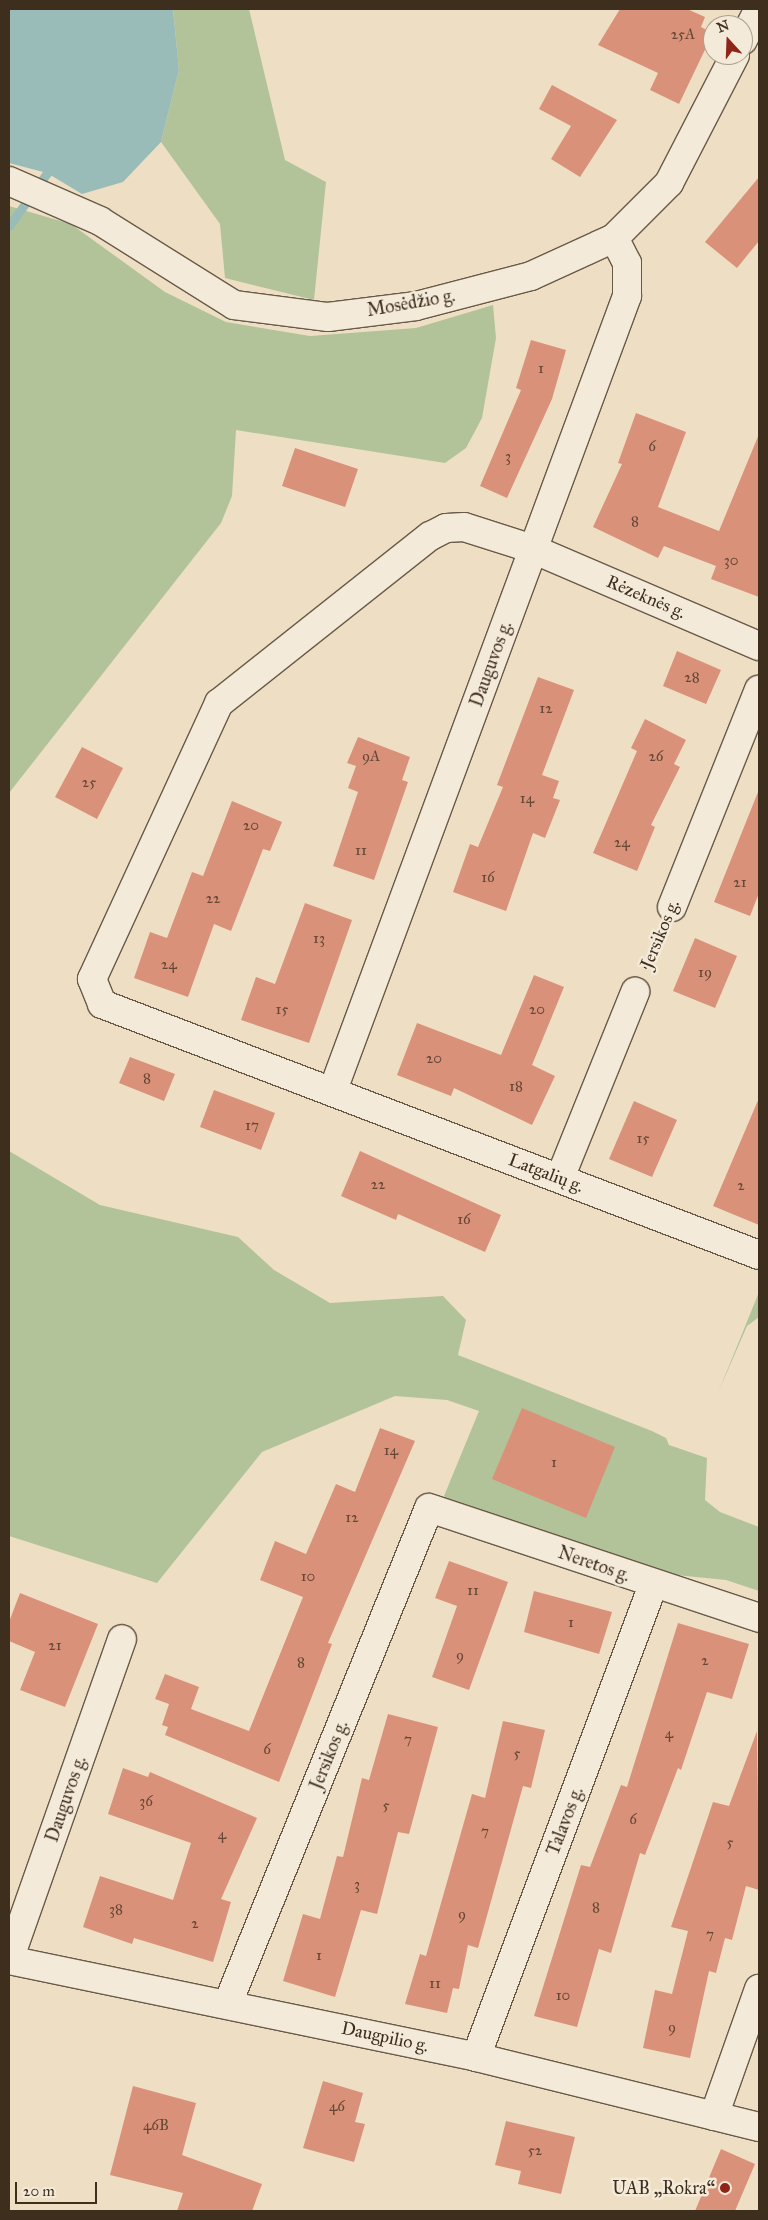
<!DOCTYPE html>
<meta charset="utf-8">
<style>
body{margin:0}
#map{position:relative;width:768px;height:2220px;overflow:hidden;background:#eedfc4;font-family:"IM FELL Great Primer",serif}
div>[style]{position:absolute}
.green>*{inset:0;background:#b2c399}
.water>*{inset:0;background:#9abcb8}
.stream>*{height:9px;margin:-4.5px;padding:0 4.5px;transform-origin:4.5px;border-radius:4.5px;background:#9abcb8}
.building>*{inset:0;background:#da9179}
.path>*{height:3px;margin-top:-1.5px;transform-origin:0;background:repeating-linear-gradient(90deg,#3d2e1e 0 4px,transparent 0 6.5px)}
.roads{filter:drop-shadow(1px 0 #695a48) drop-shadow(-1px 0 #695a48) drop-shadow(0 1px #695a48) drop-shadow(0 -1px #695a48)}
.minor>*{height:28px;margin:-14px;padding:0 14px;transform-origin:14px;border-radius:14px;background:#f4ead9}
.dots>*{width:14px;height:14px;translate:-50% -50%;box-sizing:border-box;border:2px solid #f4ead9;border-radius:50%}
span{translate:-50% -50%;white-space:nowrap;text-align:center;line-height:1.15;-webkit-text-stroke:5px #f4ead9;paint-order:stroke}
.number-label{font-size:15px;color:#644735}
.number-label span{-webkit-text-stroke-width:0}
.street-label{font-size:18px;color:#3d2e1e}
.poi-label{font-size:18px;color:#3d2e1e}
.right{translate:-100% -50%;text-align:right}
.frame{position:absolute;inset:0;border:10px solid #3d2e1e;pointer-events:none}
.north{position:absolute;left:703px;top:15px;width:50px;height:50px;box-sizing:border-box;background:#f4ead9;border:1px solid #ab9f8e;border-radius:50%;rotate:340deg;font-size:14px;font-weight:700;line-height:20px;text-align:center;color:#3d2e1e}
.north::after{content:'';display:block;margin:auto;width:18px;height:22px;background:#8f2418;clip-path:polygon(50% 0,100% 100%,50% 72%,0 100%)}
.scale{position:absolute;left:15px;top:2182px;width:82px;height:22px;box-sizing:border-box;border:2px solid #3d2e1e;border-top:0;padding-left:6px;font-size:15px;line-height:18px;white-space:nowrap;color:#3d2e1e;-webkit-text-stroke:4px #f4ead9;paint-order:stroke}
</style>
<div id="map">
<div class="green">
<i style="clip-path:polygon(173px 9px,249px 9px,285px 160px,326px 182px,314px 300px,225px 278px,220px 224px,161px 142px,179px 70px)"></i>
<i style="clip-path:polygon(9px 206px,71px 224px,165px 292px,226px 322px,310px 336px,416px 328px,493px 305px,496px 338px,482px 418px,466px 448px,445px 463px,236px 430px,232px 496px,221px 523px,9px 793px)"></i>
<i style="clip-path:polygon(9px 1151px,100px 1205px,238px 1237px,274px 1270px,330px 1303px,443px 1296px,466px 1320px,458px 1355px,652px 1431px,666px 1438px,669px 1445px,707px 1458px,705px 1500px,720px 1512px,759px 1527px,759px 1591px,726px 1580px,676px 1575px,449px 1504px,444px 1496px,479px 1411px,447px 1400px,395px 1396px,262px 1452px,157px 1583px,9px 1536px)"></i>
<i style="clip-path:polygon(759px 1292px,759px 1317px,747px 1326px,718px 1393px)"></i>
</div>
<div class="water">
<i style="clip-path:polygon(9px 9px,173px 9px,179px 70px,161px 142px,123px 182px,82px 194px,47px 173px,9px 163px)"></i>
</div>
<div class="stream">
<i style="left:9px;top:226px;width:65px;rotate:-54.4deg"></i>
<i style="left:47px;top:173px;width:10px;rotate:-84deg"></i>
</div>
<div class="building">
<i style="clip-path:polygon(620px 9px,687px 9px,705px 17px,701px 27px,713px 33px,679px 104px,650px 90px,658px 73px,598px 45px)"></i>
<i style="clip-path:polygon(552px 85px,617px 120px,580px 177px,551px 159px,571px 126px,539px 109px)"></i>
<i style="clip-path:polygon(759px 177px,759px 241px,737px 268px,705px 242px)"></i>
<i style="clip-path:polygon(531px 340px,566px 350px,552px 399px,507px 498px,480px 486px,521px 390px,516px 388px)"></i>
<i style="clip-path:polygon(636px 413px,686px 432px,658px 507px,719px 531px,759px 434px,759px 597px,711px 579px,716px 566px,664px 546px,658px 558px,593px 527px,622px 464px,618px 463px)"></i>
<i style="clip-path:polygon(295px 448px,358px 469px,345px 507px,282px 486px)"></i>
<i style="clip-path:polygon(677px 651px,721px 670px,706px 704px,663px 686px)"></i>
<i style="clip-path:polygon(538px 677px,574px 690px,542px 775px,559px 781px,553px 798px,560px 800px,545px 838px,533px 833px,506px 911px,453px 892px,470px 844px,478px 847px,503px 787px,497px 785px)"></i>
<i style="clip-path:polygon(645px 719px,686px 740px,674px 764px,680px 767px,651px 825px,655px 827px,637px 871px,593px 853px,637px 751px,631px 748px)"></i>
<i style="clip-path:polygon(358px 737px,410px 757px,402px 780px,408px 782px,374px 880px,333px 866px,358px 792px,348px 788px,356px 766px,347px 763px)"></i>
<i style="clip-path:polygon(82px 747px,123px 768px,97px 819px,55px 797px)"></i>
<i style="clip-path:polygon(758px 792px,759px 893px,750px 916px,714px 902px)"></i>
<i style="clip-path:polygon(232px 801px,282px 822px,270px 851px,263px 849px,231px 931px,214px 924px,188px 997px,134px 978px,150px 932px,167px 938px,192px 872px,203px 876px)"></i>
<i style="clip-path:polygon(305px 903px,352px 920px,309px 1043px,241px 1020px,256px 977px,275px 984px)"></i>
<i style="clip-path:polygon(695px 938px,737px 956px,715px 1008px,673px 991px)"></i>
<i style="clip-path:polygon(534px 975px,564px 987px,532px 1065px,555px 1076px,532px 1125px,454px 1088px,451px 1096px,397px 1075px,417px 1023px,501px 1055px)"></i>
<i style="clip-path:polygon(130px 1057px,175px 1074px,164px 1101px,119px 1083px)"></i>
<i style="clip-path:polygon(214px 1090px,275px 1113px,261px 1150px,200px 1127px)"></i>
<i style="clip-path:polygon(759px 1098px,759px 1225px,713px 1206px)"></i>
<i style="clip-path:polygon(634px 1101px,677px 1120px,652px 1177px,609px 1159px)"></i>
<i style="clip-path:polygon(360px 1151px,501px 1215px,485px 1252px,398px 1214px,396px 1220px,341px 1196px)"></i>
<i style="clip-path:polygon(522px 1408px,615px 1447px,586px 1518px,492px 1479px)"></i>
<i style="clip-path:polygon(380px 1428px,415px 1441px,328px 1643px,332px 1644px,279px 1782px,165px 1735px,168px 1727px,162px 1725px,169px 1704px,155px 1699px,165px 1674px,199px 1687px,191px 1709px,249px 1731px,303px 1597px,260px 1580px,275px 1541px,306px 1554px,336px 1484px,355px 1492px)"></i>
<i style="clip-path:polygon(449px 1561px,508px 1582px,469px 1690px,432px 1677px,457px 1606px,435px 1598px)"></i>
<i style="clip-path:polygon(534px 1591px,612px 1612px,599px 1654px,524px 1632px)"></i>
<i style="clip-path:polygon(20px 1593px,98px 1624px,65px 1707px,20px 1690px,35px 1652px,9px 1641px,9px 1622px)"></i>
<i style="clip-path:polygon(678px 1623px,749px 1644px,732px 1699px,707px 1692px,681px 1770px,678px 1768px,645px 1855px,640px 1853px,611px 1953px,599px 1949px,577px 2027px,534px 2016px,581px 1865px,590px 1867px,621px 1785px,627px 1787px)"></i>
<i style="clip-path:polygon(388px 1714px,438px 1727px,409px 1834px,398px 1832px,377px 1914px,361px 1910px,335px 1997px,283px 1981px,303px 1914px,320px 1919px,337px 1856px,343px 1857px,362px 1778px,369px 1780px)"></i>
<i style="clip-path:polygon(503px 1721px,545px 1730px,531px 1788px,523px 1786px,478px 1948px,468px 1945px,459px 1989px,453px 1988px,447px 2013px,405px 2004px,420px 1954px,426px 1956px,472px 1794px,485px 1798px)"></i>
<i style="clip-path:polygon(757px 1731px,759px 1890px,746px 1886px,732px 1940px,725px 1938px,716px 1973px,709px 1971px,690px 2058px,643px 2048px,655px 1990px,672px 1994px,688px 1931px,671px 1927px,713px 1802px,729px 1806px)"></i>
<i style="clip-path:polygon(123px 1768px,148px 1777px,150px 1772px,257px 1818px,221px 1899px,231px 1902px,213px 1962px,134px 1938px,132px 1944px,83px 1927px,100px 1876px,173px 1900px,191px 1843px,108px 1814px)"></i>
<i style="clip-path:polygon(323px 2081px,363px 2093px,355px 2122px,365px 2124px,354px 2162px,303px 2148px)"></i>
<i style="clip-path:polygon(133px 2086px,196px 2103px,182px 2155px,262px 2184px,252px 2211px,177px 2211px,183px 2193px,110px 2175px)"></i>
<i style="clip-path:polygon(506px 2121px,575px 2137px,561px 2194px,518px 2184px,521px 2171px,495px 2165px)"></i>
<i style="clip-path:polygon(721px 2149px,755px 2164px,735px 2211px,695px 2211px)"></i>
</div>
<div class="path">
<i style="left:645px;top:968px;width:42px;rotate:-65.9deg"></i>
</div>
<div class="roads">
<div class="minor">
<i style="left:743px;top:40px;width:35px;rotate:-63deg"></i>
<i style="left:9px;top:181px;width:99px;rotate:23.7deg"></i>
<i style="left:100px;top:221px;width:158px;rotate:32.1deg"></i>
<i style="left:234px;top:305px;width:95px;rotate:7.3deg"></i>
<i style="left:328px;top:317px;width:89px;rotate:-7.1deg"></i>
<i style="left:416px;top:306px;width:119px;rotate:-14.6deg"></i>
<i style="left:531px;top:276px;width:91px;rotate:-24.6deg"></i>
<i style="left:614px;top:238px;width:78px;rotate:-45deg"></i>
<i style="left:669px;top:183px;width:144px;rotate:-62.7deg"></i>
<i style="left:759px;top:646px;width:246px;rotate:-156.8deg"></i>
<i style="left:533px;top:549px;width:72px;rotate:-162.3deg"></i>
<i style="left:464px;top:527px;width:18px;rotate:177deg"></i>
<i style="left:446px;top:528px;width:18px;rotate:153deg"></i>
<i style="left:430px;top:536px;width:269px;rotate:141.6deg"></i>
<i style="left:219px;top:703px;width:304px;rotate:114.7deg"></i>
<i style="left:92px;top:979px;width:27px;rotate:68deg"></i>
<i style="left:102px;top:1004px;width:703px;rotate:20.91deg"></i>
<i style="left:672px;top:907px;width:234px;rotate:-68.2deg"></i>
<i style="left:333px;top:1090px;width:847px;rotate:-69.68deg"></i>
<i style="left:627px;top:296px;width:33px;rotate:-90deg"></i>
<i style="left:627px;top:263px;width:28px;rotate:-117deg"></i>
<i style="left:560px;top:1178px;width:201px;rotate:-68deg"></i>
<i style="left:9px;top:1960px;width:477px;rotate:11.7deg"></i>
<i style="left:476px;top:2057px;width:292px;rotate:13.9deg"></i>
<i style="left:9px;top:1960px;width:340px;rotate:-70.6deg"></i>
<i style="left:228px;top:2003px;width:534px;rotate:-67.9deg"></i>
<i style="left:429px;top:1508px;width:348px;rotate:18.4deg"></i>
<i style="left:476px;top:2057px;width:504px;rotate:-69.44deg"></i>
<i style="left:714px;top:2116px;width:135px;rotate:-70.5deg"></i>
</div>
</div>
<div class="dots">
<i style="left:725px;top:2188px;background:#8f2418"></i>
</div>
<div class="number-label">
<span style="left:683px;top:35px">25A</span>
<span style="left:541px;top:369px">1</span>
<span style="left:652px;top:447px">6</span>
<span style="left:508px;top:457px">3</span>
<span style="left:635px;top:522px">8</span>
<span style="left:731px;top:561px">30</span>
<span style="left:692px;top:678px">28</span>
<span style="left:546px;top:709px">12</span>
<span style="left:371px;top:757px">9A</span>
<span style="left:656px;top:757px">26</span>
<span style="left:89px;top:783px">25</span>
<span style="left:527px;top:799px">14</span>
<span style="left:251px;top:826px">20</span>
<span style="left:622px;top:843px">24</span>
<span style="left:361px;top:851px">11</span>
<span style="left:488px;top:878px">16</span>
<span style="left:740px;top:883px">21</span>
<span style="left:213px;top:899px">22</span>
<span style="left:319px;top:939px">13</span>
<span style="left:169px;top:965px">24</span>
<span style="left:705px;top:973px">19</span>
<span style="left:282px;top:1010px">15</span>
<span style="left:537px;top:1010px">20</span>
<span style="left:434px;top:1059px">20</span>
<span style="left:147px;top:1079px">8</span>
<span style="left:516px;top:1087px">18</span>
<span style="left:252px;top:1126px">17</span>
<span style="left:643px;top:1139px">15</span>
<span style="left:378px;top:1185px">22</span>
<span style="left:741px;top:1186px">2</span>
<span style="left:464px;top:1220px">16</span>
<span style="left:391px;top:1451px">14</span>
<span style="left:554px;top:1463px">1</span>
<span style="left:352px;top:1518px">12</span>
<span style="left:308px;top:1577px">10</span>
<span style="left:473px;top:1591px">11</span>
<span style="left:571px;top:1623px">1</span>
<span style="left:55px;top:1646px">21</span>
<span style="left:460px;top:1656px">9</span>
<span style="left:705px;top:1661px">2</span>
<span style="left:301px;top:1663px">8</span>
<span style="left:669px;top:1734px">4</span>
<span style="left:408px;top:1740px">7</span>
<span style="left:267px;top:1750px">6</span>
<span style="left:517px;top:1754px">5</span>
<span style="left:146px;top:1802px">36</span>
<span style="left:386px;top:1806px">5</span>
<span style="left:633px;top:1820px">6</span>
<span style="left:485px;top:1832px">7</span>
<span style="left:222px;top:1835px">4</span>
<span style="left:730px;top:1843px">5</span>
<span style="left:357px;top:1885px">3</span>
<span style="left:596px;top:1908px">8</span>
<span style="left:116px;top:1910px">38</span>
<span style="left:462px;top:1915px">9</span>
<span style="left:195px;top:1924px">2</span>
<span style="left:710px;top:1935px">7</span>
<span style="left:319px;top:1956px">1</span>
<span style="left:435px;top:1984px">11</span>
<span style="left:563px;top:1996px">10</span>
<span style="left:672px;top:2028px">9</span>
<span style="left:337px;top:2107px">46</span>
<span style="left:156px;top:2126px">46B</span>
<span style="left:535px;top:2151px">52</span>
</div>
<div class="street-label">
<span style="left:411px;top:303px;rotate:-10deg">Mosėdžio g.</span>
<span style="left:646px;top:597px;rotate:23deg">Rėzeknės g.</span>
<span style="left:491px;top:664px;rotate:-70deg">Dauguvos g.</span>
<span style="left:660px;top:934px;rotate:-67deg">Jersikos g.</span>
<span style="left:546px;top:1173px;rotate:21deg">Latgalių g.</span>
<span style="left:594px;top:1564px;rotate:19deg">Neretos g.</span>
<span style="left:329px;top:1755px;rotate:-68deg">Jersikos g.</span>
<span style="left:66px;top:1799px;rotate:-71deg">Dauguvos g.</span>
<span style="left:565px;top:1821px;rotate:-69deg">Talavos g.</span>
<span style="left:385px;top:2037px;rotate:12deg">Daugpilio g.</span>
</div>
<div class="poi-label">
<span class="right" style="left:715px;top:2188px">UAB „Rokra“</span>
</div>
<div class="frame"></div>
<div class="north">N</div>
<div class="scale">20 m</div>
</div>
